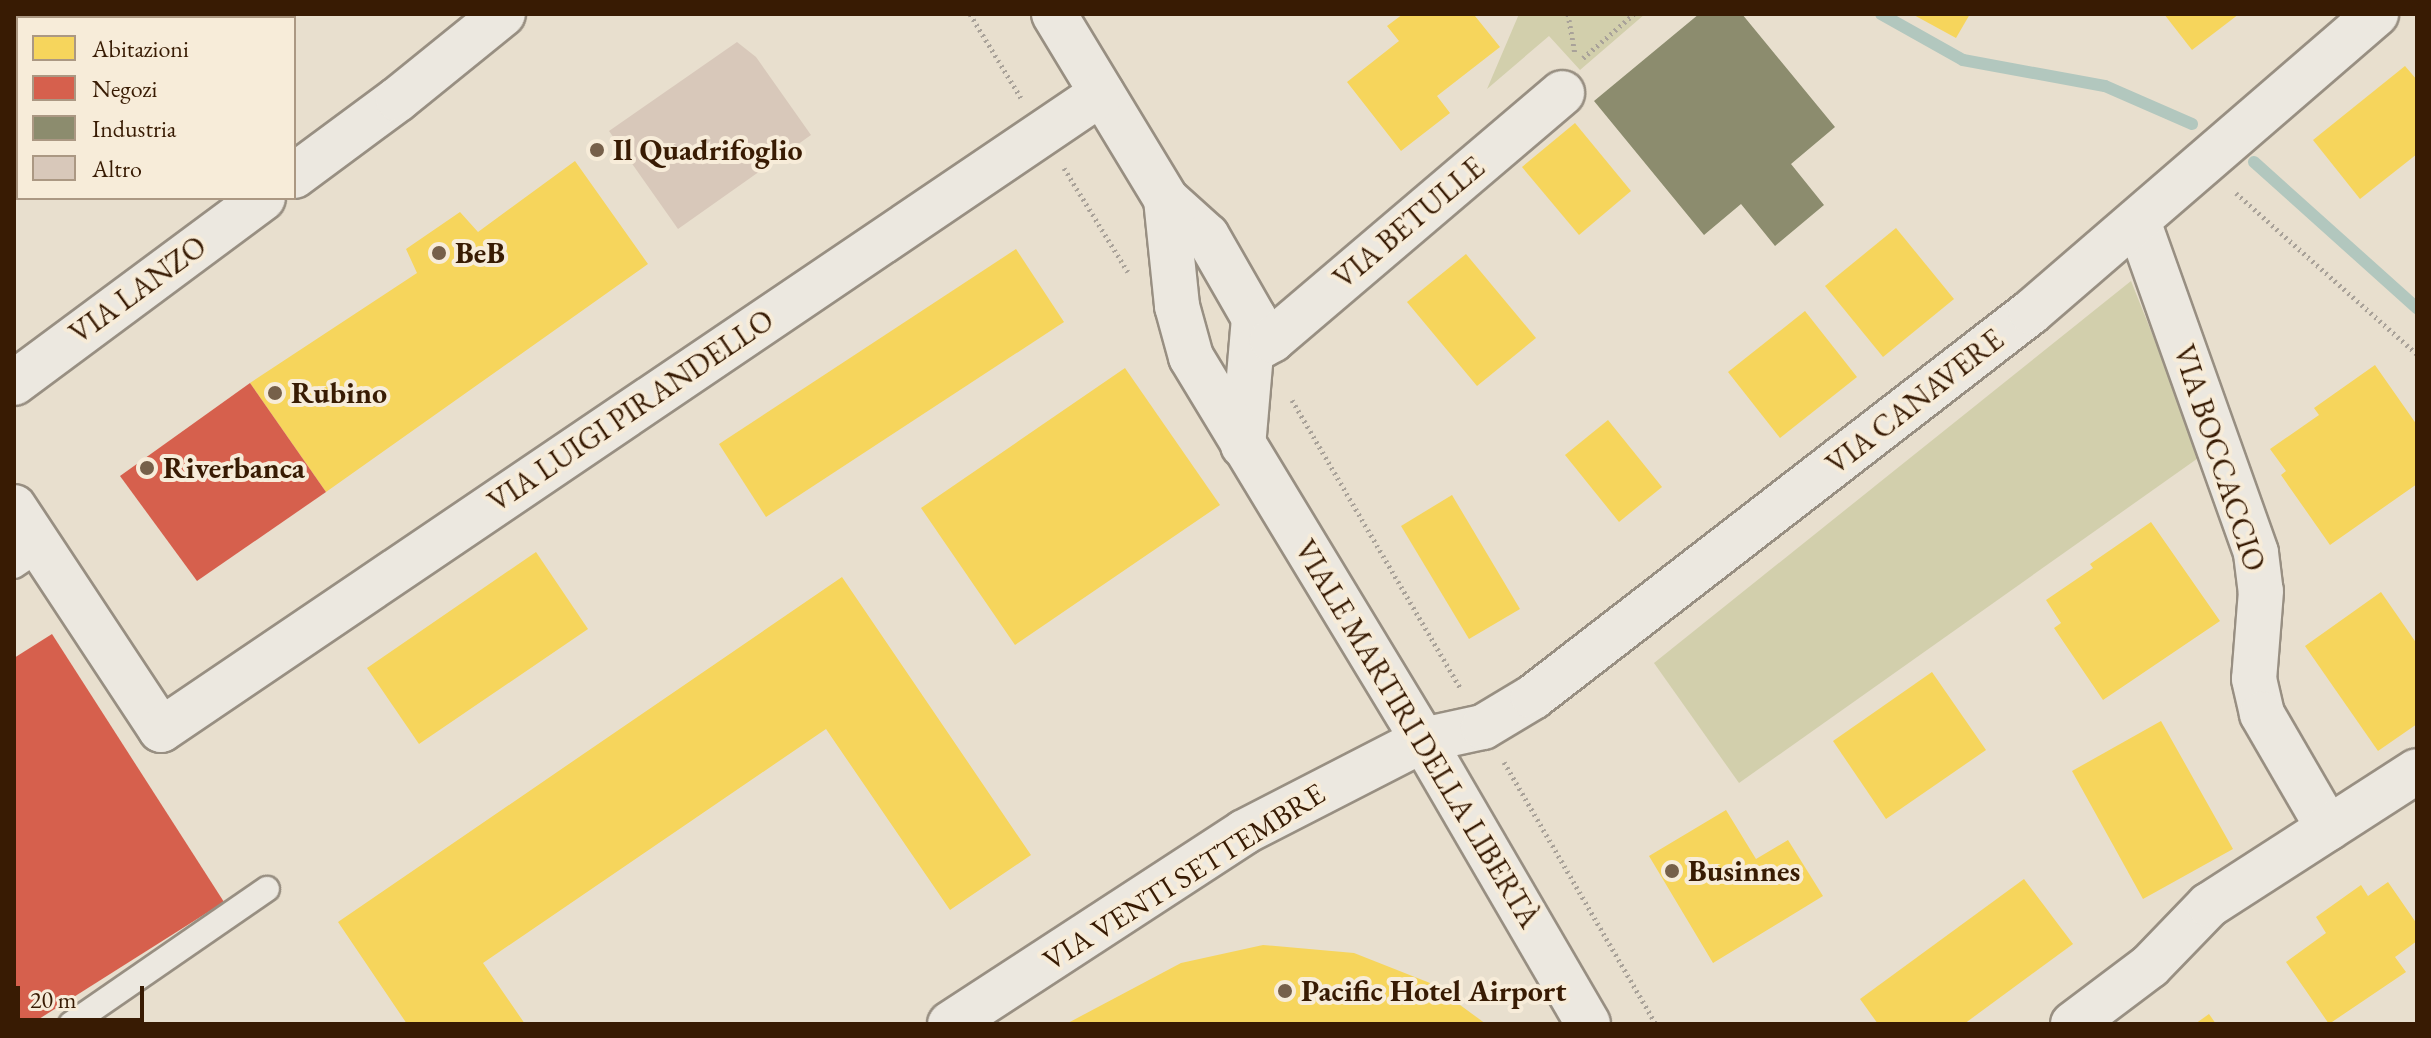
<!DOCTYPE html>
<meta charset="utf-8">
<style>
body{margin:0}
#map{position:relative;width:2431px;height:1038px;overflow:hidden;background:#e8dfce;font-family:"EB Garamond",serif}
div>[style]{position:absolute}
.green>*{inset:0;background:#d2cfac}
.homes>*{inset:0;background:#f6d55c}
.shops>*{inset:0;background:#d6604d}
.industry>*{inset:0;background:#8c8c6e}
.stream>*{height:12px;margin:-6px;padding:0 6px;transform-origin:6px;border-radius:6px;background:#b2c7be}
.building>*{inset:0;background:#d8c8ba}
.path>*{height:5px;margin-top:-2.5px;transform-origin:0;background:repeating-linear-gradient(90deg,#a9a299 0 2px,transparent 0 6px)}
.roads{filter:drop-shadow(2px 0 #988f82) drop-shadow(-2px 0 #988f82) drop-shadow(0 2px #988f82) drop-shadow(0 -2px #988f82)}
.service>*{height:24px;margin:-12px;padding:0 12px;transform-origin:12px;border-radius:12px;background:#ece8e0}
.minor>*{height:44px;margin:-22px;padding:0 22px;transform-origin:22px;border-radius:22px;background:#ece8e0}
.tertiary>*{height:44px;margin:-22px;padding:0 22px;transform-origin:22px;border-radius:22px;background:#ece8e0}
.dots>*{width:22px;height:22px;translate:-50% -50%;box-sizing:border-box;border:4px solid #f7ecd9;border-radius:50%}
span{translate:-50% -50%;white-space:nowrap;text-align:center;line-height:1.15;-webkit-text-stroke:8px #f7ecd9;paint-order:stroke}
.poi-label{font-size:30px;color:#381b03;font-weight:700}
.left{translate:0 -50%;text-align:left}
.street-label{font-size:30px;color:#381b03}
.frame{position:absolute;inset:0;border:16px solid #381b03;pointer-events:none}
.legend{position:absolute;left:16px;top:16px;width:280px;height:184px;box-sizing:border-box;background:#f7ecd9;border:2px solid #ab9883;margin:0;padding:10px 14px;list-style:none;font-size:24px;color:#381b03}
.legend li{display:flex;align-items:center;gap:16px;height:40px}
.legend b{width:40px;border:2px solid #ab9883}
.scale{position:absolute;left:16px;top:986px;width:128px;height:36px;box-sizing:border-box;border:4px solid #381b03;border-top:0;padding-left:10px;font-size:24px;line-height:28px;white-space:nowrap;color:#381b03;-webkit-text-stroke:6px #f7ecd9;paint-order:stroke}
</style>
<div id="map">
<div class="green">
<i style="clip-path:polygon(1519px 14px,1645px 14px,1580px 70px,1549px 36px,1487px 89px)"></i>
<i style="clip-path:polygon(2131px 281px,2201px 456px,1739px 783px,1654px 663px)"></i>
</div>
<div class="homes">
<i style="clip-path:polygon(14px 14px,110px 14px,106px 18px,18px 18px,18px 75px,14px 71px)"></i>
<i style="clip-path:polygon(1403px 14px,1478px 14px,1475px 16px,1500px 47px,1437px 96px,1450px 113px,1401px 151px,1347px 82px,1399px 41px,1387px 26px)"></i>
<i style="clip-path:polygon(1912px 14px,1970px 14px,1956px 38px)"></i>
<i style="clip-path:polygon(2164px 14px,2239px 14px,2192px 50px)"></i>
<i style="clip-path:polygon(2405px 66px,2417px 80px,2417px 154px,2360px 199px,2313px 140px)"></i>
<i style="clip-path:polygon(1575px 123px,1631px 191px,1579px 235px,1522px 167px)"></i>
<i style="clip-path:polygon(575px 161px,648px 264px,326px 492px,250px 383px,417px 273px,406px 249px,460px 212px,478px 232px)"></i>
<i style="clip-path:polygon(1896px 228px,1954px 299px,1883px 357px,1825px 286px)"></i>
<i style="clip-path:polygon(1016px 249px,1064px 322px,766px 517px,719px 444px)"></i>
<i style="clip-path:polygon(1466px 254px,1536px 338px,1477px 386px,1407px 302px)"></i>
<i style="clip-path:polygon(1805px 311px,1857px 377px,1780px 438px,1728px 372px)"></i>
<i style="clip-path:polygon(2375px 365px,2417px 425px,2417px 484px,2330px 545px,2281px 475px,2286px 471px,2270px 449px,2319px 415px,2314px 408px)"></i>
<i style="clip-path:polygon(1125px 368px,1220px 505px,1015px 645px,921px 508px)"></i>
<i style="clip-path:polygon(1608px 420px,1662px 487px,1619px 522px,1565px 455px)"></i>
<i style="clip-path:polygon(1452px 495px,1520px 609px,1469px 639px,1401px 526px)"></i>
<i style="clip-path:polygon(2151px 522px,2220px 621px,2103px 700px,2054px 628px,2061px 623px,2046px 600px,2093px 568px,2090px 564px)"></i>
<i style="clip-path:polygon(536px 552px,588px 629px,419px 744px,367px 668px)"></i>
<i style="clip-path:polygon(842px 577px,1031px 855px,950px 910px,826px 729px,483px 963px,525px 1024px,407px 1024px,338px 922px)"></i>
<i style="clip-path:polygon(2381px 592px,2417px 644px,2417px 724px,2378px 751px,2305px 646px)"></i>
<i style="clip-path:polygon(1932px 672px,1986px 750px,1886px 819px,1833px 741px)"></i>
<i style="clip-path:polygon(2161px 721px,2233px 849px,2143px 899px,2072px 771px)"></i>
<i style="clip-path:polygon(1726px 810px,1756px 859px,1788px 840px,1823px 896px,1713px 963px,1649px 856px)"></i>
<i style="clip-path:polygon(2024px 879px,2073px 944px,1964px 1024px,1878px 1024px,1860px 999px)"></i>
<i style="clip-path:polygon(2388px 882px,2417px 924px,2417px 941px,2395px 957px,2406px 972px,2329px 1024px,2286px 962px,2326px 933px,2316px 917px,2361px 885px,2368px 896px)"></i>
<i style="clip-path:polygon(1263px 945px,1354px 953px,1430px 983px,1486px 1024px,1066px 1024px,1181px 963px)"></i>
<i style="clip-path:polygon(2209px 1014px,2216px 1024px,2195px 1024px)"></i>
</div>
<div class="shops">
<i style="clip-path:polygon(250px 383px,326px 492px,197px 581px,120px 476px)"></i>
<i style="clip-path:polygon(52px 634px,224px 902px,31px 1024px,14px 1024px,14px 658px)"></i>
</div>
<div class="industry">
<i style="clip-path:polygon(1699px 14px,1742px 14px,1835px 127px,1791px 164px,1824px 205px,1775px 246px,1741px 204px,1704px 235px,1594px 101px)"></i>
</div>
<div class="stream">
<i style="left:1881px;top:14px;width:94px;rotate:29.3deg"></i>
<i style="left:1963px;top:60px;width:144px;rotate:10.4deg"></i>
<i style="left:2105px;top:86px;width:95px;rotate:23.6deg"></i>
<i style="left:2254px;top:162px;width:219px;rotate:41.9deg"></i>
</div>
<div class="building">
<i style="clip-path:polygon(737px 42px,756px 57px,811px 135px,678px 229px,609px 131px)"></i>
</div>
<div class="path">
<i style="left:970px;top:14px;width:98px;rotate:58.7deg"></i>
<i style="left:1568px;top:14px;width:41px;rotate:80.1deg"></i>
<i style="left:1583px;top:58px;width:67px;rotate:-40.8deg"></i>
<i style="left:1064px;top:168px;width:122px;rotate:58.4deg"></i>
<i style="left:2236px;top:193px;width:242px;rotate:41.7deg"></i>
<i style="left:1292px;top:400px;width:333px;rotate:59.7deg"></i>
<i style="left:1504px;top:762px;width:303px;rotate:59.9deg"></i>
</div>
<div class="roads">
<div class="service">
<i style="left:14px;top:566px;width:32px;rotate:-34deg"></i>
<i style="left:71px;top:1024px;width:238px;rotate:-34.6deg"></i>
</div>
<div class="minor">
<i style="left:1054px;top:14px;width:216px;rotate:58.8deg"></i>
<i style="left:1166px;top:199px;width:55px;rotate:42.1deg"></i>
<i style="left:1207px;top:236px;width:95px;rotate:60.2deg"></i>
<i style="left:1254px;top:318px;width:128px;rotate:94.9deg"></i>
<i style="left:1166px;top:199px;width:108px;rotate:84.1deg"></i>
<i style="left:1177px;top:306px;width:53px;rotate:74.6deg"></i>
<i style="left:1191px;top:357px;width:448px;rotate:58.8deg"></i>
<i style="left:1423px;top:740px;width:328px;rotate:59.8deg"></i>
<i style="left:2138px;top:221px;width:352px;rotate:70.4deg"></i>
<i style="left:2256px;top:553px;width:38px;rotate:83deg"></i>
<i style="left:2261px;top:591px;width:88px;rotate:94.5deg"></i>
<i style="left:2254px;top:679px;width:36px;rotate:77deg"></i>
<i style="left:2262px;top:714px;width:132px;rotate:59.9deg"></i>
<i style="left:1254px;top:350px;width:21px;rotate:-29deg"></i>
<i style="left:1272px;top:340px;width:381px;rotate:-40.4deg"></i>
<i style="left:14px;top:507px;width:267px;rotate:56.6deg"></i>
<i style="left:161px;top:730px;width:1136px;rotate:-34.1deg"></i>
<i style="left:950px;top:1024px;width:351px;rotate:-33.1deg"></i>
<i style="left:1244px;top:832px;width:201px;rotate:-27.2deg"></i>
<i style="left:1423px;top:740px;width:61px;rotate:-12.2deg"></i>
<i style="left:1483px;top:727px;width:58px;rotate:-31deg"></i>
<i style="left:1533px;top:697px;width:629px;rotate:-37.71deg"></i>
<i style="left:2031px;top:312px;width:456px;rotate:-40.8deg"></i>
<i style="left:2073px;top:1024px;width:96px;rotate:-37deg"></i>
<i style="left:2150px;top:966px;width:85px;rotate:-46deg"></i>
<i style="left:2209px;top:905px;width:247px;rotate:-32.8deg"></i>
</div>
<div class="tertiary">
<i style="left:294px;top:176px;width:129px;rotate:-36.5deg"></i>
<i style="left:398px;top:99px;width:135px;rotate:-39deg"></i>
<i style="left:14px;top:383px;width:310px;rotate:-36.6deg"></i>
</div>
</div>
<div class="dots">
<i style="left:597px;top:150px;background:#76604a"></i>
<i style="left:439px;top:253px;background:#76604a"></i>
<i style="left:275px;top:393px;background:#76604a"></i>
<i style="left:147px;top:468px;background:#76604a"></i>
<i style="left:1672px;top:871px;background:#76604a"></i>
<i style="left:1285px;top:991px;background:#76604a"></i>
</div>
<div class="poi-label">
<span class="left" style="left:613px;top:150px">Il Quadrifoglio</span>
<span class="left" style="left:455px;top:253px">BeB</span>
<span class="left" style="left:291px;top:393px">Rubino</span>
<span class="left" style="left:163px;top:468px">Riverbanca</span>
<span class="left" style="left:1688px;top:871px">Businnes</span>
<span class="left" style="left:1301px;top:991px">Pacific Hotel Airport</span>
</div>
<div class="street-label">
<span style="left:1409px;top:223px;rotate:-40deg">VIA BETULLE</span>
<span style="left:138px;top:290px;rotate:-36deg">VIA LANZO</span>
<span style="left:1915px;top:402px;rotate:-38deg">VIA CANAVERE</span>
<span style="left:631px;top:411px;rotate:-34deg">VIA LUIGI PIRANDELLO</span>
<span style="left:2219px;top:458px;rotate:72deg">VIA BOCCACCIO</span>
<span style="left:1417px;top:734px;rotate:59deg">VIALE MARTIRI DELLA LIBERTÀ</span>
<span style="left:1184px;top:877px;rotate:-32deg">VIA VENTI SETTEMBRE</span>
</div>
<div class="frame"></div>
<ul class="legend">
<li><b style="height:22px;background:#f6d55c"></b>Abitazioni</li>
<li><b style="height:22px;background:#d6604d"></b>Negozi</li>
<li><b style="height:22px;background:#8c8c6e"></b>Industria</li>
<li><b style="height:22px;background:#d8c8ba"></b>Altro</li>
</ul>
<div class="scale">20 m</div>
</div>
